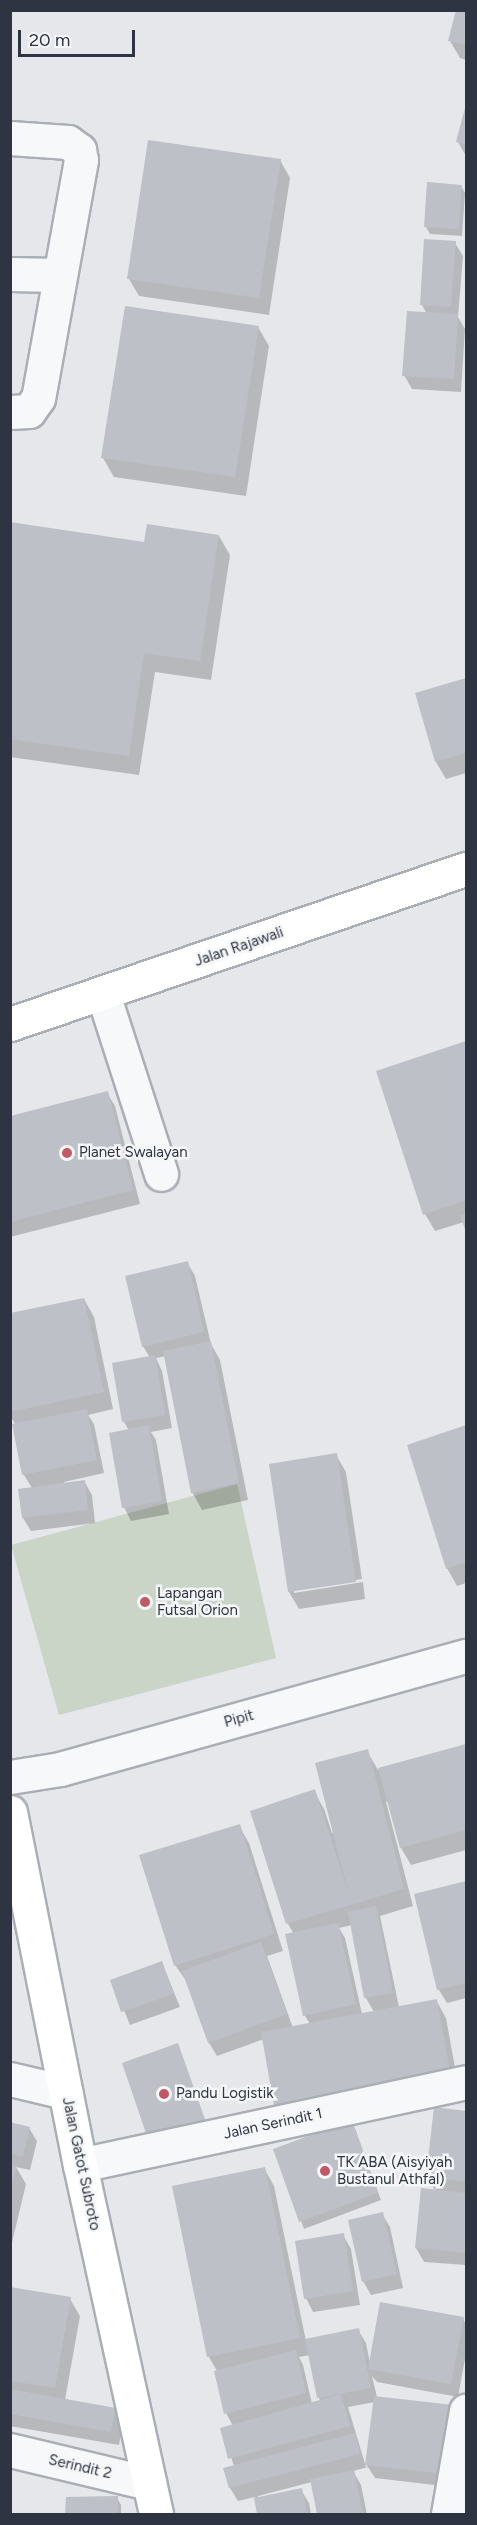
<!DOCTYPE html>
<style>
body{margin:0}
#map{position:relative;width:477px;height:2525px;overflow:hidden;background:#e5e7eb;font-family:Figtree,sans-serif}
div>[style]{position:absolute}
.green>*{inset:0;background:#cad4c7}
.shadow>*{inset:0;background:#0003}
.building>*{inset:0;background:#bdc0c7}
.roads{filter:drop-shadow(2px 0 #aaaeb5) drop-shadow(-2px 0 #aaaeb5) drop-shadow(0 2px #aaaeb5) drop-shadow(0 -2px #aaaeb5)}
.street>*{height:33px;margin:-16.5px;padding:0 16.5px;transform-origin:16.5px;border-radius:16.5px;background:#f7f8fa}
.secondary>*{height:33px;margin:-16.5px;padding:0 16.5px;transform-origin:16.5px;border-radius:16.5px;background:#fff}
.dots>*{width:16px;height:16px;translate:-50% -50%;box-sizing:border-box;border:3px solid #f5f6f8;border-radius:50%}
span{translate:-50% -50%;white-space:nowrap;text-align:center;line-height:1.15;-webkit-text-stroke:5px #f5f6f8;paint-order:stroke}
.street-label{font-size:15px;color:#2e3442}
.poi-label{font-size:15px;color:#2e3442}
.left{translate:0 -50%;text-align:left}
.frame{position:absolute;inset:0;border:12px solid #2e3442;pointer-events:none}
.scale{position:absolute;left:18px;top:30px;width:117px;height:27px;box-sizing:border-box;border:3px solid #2e3442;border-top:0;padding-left:8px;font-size:18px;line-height:21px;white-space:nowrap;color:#2e3442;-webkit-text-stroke:4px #f5f6f8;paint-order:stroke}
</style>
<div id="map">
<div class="green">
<i style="clip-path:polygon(237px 1484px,276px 1658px,59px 1715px,11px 1545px)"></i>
</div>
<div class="shadow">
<i style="clip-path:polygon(458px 10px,466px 10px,466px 60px,460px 58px,450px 41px)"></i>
<i style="clip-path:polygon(466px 106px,466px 156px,458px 142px)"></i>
<i style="clip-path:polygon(280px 160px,290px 178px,269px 315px,139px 296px,129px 279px)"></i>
<i style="clip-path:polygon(461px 186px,465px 193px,462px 236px,430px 234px,426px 227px)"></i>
<i style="clip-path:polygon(455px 243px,463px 256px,458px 317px,465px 329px,461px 392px,412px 389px,404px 375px,427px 314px,422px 305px)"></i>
<i style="clip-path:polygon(258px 327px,269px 346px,246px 496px,114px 477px,103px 458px)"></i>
<i style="clip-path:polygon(10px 524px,145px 544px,219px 536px,230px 555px,211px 680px,155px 672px,139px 775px,10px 757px)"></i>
<i style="clip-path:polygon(466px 679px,466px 773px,446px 779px,436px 762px,417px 694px)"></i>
<i style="clip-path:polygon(466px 1042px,466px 1229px,464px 1222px,435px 1231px,425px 1214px,378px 1072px)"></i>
<i style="clip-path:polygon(107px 1093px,115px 1106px,140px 1204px,10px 1237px,10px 1118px)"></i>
<i style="clip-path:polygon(187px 1262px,195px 1276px,211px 1344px,220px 1360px,248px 1500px,202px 1510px,192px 1492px,166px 1356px,156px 1358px,162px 1371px,172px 1428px,151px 1432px,156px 1440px,169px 1514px,131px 1521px,124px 1507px,129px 1430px,124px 1422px,150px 1358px,143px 1346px)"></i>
<i style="clip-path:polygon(84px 1299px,94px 1317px,113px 1409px,88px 1415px,94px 1424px,104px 1473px,64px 1482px,65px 1484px,84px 1481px,92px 1495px,95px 1523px,31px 1531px,23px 1518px,20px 1490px,32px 1488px,24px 1475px,16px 1425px,10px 1416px,10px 1315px)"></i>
<i style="clip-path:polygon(466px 1427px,466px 1583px,457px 1586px,447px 1568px,409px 1446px)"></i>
<i style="clip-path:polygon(336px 1455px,346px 1472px,362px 1579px,294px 1590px,294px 1593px,363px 1582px,365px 1599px,299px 1609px,289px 1592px,270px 1466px)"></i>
<i style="clip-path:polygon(evenodd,466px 1746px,466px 1850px,411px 1865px,401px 1848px,389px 1801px,386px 1802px,413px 1906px,380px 1916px,399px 2007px,436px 2000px,446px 2018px,460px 2095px,264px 2039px,217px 2056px,209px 2043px,187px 1982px,175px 1965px,239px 1826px,249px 1843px,283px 1951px,267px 1956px,293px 2028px,310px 2024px,305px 2016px,294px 1934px,288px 1924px,252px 1812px,314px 1791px,324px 1809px,332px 1833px,335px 1832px,367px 1751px,378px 1770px,466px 1746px,352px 1925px,366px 1998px,374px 2012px,362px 2014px,345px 1938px,339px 1928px,352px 1925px)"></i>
<i style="clip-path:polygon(466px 1882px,466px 1998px,447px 2003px,439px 1990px,416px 1895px)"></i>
<i style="clip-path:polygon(162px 1963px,180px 2007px,130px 2025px,112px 1981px)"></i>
<i style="clip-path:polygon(436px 2109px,466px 2112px,466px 2265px,424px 2262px,416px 2248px,436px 2192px,427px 2177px)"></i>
<i style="clip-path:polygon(10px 2123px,29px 2128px,37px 2141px,30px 2170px,16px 2167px,26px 2184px,10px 2251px)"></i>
<i style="clip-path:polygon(355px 2129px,381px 2200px,304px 2229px,275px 2150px)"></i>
<i style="clip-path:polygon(evenodd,264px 2168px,274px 2186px,306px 2341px,358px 2330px,366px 2343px,370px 2363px,463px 2318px,466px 2325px,466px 2354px,458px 2397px,377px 2382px,372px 2376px,377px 2397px,451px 2487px,375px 2478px,368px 2467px,353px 2471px,361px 2485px,367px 2514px,319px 2514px,312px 2482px,258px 2496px,258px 2499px,301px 2490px,309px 2503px,311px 2514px,259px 2514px,255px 2497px,238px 2501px,230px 2488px,225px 2469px,234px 2466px,222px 2429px,233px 2426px,226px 2413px,217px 2371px,209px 2357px,174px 2187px,264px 2168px,310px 2355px,320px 2402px,312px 2404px,303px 2365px,299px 2357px,310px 2355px,264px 2168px,375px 2402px,367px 2467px,366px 2467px,348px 2407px,375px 2402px)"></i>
<i style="clip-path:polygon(382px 2214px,390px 2227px,403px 2288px,371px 2295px,363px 2281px)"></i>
<i style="clip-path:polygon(343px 2235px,351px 2249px,360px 2305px,313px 2312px,306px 2298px)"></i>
<i style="clip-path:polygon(10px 2289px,70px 2299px,80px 2316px,65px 2400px,115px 2409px,123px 2423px,119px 2445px,10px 2426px)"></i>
<i style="clip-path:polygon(67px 2498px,117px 2498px,121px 2505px,121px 2514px,67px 2514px)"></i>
</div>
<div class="building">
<i style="clip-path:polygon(456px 10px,466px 10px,466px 45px,448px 41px)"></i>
<i style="clip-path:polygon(466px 104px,466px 145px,456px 142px)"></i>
<i style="clip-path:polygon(148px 140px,281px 159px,259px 298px,127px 279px)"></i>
<i style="clip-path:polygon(427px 182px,462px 185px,459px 229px,424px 227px)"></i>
<i style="clip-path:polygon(424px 239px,456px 241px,451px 307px,420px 305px)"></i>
<i style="clip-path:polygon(125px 306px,259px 326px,235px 477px,101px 458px)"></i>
<i style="clip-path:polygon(407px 311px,458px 314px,454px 379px,402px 376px)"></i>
<i style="clip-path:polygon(10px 522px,144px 542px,147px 524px,219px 535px,200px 661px,144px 653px,129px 756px,10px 739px)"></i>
<i style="clip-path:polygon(466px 678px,466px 753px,435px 762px,415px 693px)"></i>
<i style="clip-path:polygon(466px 1041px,466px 1200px,423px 1215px,376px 1071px)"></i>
<i style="clip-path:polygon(108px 1091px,133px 1190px,10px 1222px,10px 1116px)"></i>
<i style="clip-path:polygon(466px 1213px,466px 1232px,460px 1215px)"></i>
<i style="clip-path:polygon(188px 1261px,204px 1332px,142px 1347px,125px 1276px)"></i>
<i style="clip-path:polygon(84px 1298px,104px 1392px,10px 1412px,10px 1313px)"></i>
<i style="clip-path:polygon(211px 1341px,239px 1483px,191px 1493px,163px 1351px)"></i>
<i style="clip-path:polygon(155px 1355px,165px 1415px,122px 1422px,112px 1363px)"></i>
<i style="clip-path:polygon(87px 1409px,97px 1460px,22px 1475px,12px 1424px)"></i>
<i style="clip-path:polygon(149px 1425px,162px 1501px,122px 1508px,109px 1433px)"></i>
<i style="clip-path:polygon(466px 1425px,466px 1562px,446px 1569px,407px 1445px)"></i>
<i style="clip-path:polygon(337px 1453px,356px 1582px,288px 1592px,269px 1464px)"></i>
<i style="clip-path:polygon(85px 1480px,88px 1510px,22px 1518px,18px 1489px)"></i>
<i style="clip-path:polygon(466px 1744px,466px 1830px,400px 1848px,378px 1768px)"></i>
<i style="clip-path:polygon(368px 1749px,404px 1889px,286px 1924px,250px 1811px,315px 1789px,349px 1895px,315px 1763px)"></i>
<i style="clip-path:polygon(240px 1824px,274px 1934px,174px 1966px,139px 1855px)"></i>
<i style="clip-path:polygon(466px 1881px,466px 1983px,437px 1990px,414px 1894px)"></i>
<i style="clip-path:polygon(376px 1906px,393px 1993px,364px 1998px,348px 1912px)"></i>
<i style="clip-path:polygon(338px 1923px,356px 2004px,303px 2016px,285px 1934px)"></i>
<i style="clip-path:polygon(261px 1942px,287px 2014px,208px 2043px,182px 1971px)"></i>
<i style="clip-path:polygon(162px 1961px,174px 1994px,121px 2012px,110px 1980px)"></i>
<i style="clip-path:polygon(437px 1999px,451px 2077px,275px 2111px,261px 2032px)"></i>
<i style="clip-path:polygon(178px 2043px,207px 2125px,150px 2145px,122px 2063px)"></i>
<i style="clip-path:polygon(434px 2107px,466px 2111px,466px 2182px,426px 2177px)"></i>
<i style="clip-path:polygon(352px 2120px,378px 2193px,299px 2222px,273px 2149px)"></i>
<i style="clip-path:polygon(10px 2122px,30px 2127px,23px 2157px,10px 2154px)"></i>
<i style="clip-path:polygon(10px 2164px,17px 2165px,11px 2190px,10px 2190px)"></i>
<i style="clip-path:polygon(265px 2167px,300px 2338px,207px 2357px,172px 2186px)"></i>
<i style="clip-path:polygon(421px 2188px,466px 2193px,466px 2253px,415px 2248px)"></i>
<i style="clip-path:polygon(383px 2212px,397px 2274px,362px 2282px,348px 2220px)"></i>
<i style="clip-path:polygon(344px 2233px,353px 2291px,304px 2299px,295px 2241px)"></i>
<i style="clip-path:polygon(10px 2287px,71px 2297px,55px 2388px,10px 2381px)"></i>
<i style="clip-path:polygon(380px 2302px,464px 2317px,451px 2384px,368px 2369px)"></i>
<i style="clip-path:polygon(359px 2328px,371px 2388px,317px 2398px,305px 2339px)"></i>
<i style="clip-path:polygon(296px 2350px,306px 2393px,224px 2414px,214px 2371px)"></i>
<i style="clip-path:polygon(10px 2389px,116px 2408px,111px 2432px,10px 2414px)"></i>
<i style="clip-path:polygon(341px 2394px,350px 2426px,228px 2459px,220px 2428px)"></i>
<i style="clip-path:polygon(374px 2396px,453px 2405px,444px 2474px,365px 2465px)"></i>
<i style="clip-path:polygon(355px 2433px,360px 2454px,229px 2488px,223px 2468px)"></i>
<i style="clip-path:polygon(354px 2470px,363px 2514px,317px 2514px,310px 2479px)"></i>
<i style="clip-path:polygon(302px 2488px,307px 2514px,257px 2514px,254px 2498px)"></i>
<i style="clip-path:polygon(118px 2496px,118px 2514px,65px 2514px,66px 2497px)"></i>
</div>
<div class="roads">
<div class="street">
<i style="left:10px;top:138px;width:58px;rotate:3.9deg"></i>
<i style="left:68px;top:142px;width:14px;rotate:36deg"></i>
<i style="left:79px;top:150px;width:10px;rotate:79deg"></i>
<i style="left:81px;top:160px;width:242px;rotate:100.2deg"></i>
<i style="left:38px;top:398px;width:16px;rotate:125deg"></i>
<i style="left:29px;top:411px;width:19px;rotate:177deg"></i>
<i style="left:10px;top:274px;width:49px;rotate:1.2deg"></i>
<i style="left:103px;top:994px;width:189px;rotate:72.1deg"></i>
<i style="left:10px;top:1777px;width:51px;rotate:-9.1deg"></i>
<i style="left:60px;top:1769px;width:421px;rotate:-15.6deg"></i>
<i style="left:10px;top:2079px;width:57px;rotate:13.3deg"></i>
<i style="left:80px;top:2165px;width:395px;rotate:-12.1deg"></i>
<i style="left:10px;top:2450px;width:143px;rotate:13.4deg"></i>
<i style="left:448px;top:2514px;width:105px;rotate:-80.1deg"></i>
</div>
<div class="secondary">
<i style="left:10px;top:1024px;width:482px;rotate:-18.8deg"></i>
<i style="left:10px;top:1812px;width:360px;rotate:78.8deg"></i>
<i style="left:80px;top:2165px;width:357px;rotate:77.7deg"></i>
</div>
</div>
<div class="dots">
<i style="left:67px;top:1153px;background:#c25863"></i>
<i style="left:145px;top:1602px;background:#c25863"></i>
<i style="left:164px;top:2094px;background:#c25863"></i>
<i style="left:325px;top:2171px;background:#c25863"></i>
</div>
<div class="street-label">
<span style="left:239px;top:947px;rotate:-19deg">Jalan Rajawali</span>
<span style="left:239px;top:1719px;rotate:-15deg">Pipit</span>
<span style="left:273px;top:2124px;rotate:-12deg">Jalan Serindit 1</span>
<span style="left:81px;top:2164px;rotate:78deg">Jalan Gatot Subroto</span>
<span style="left:80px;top:2467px;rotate:13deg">Serindit 2</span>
</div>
<div class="poi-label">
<span class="left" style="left:79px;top:1153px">Planet Swalayan</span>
<span class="left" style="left:157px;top:1602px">Lapangan<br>Futsal Orion</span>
<span class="left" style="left:176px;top:2094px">Pandu Logistik</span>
<span class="left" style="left:337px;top:2171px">TK ABA (Aisyiyah<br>Bustanul Athfal)</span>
</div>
<div class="frame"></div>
<div class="scale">20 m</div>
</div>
